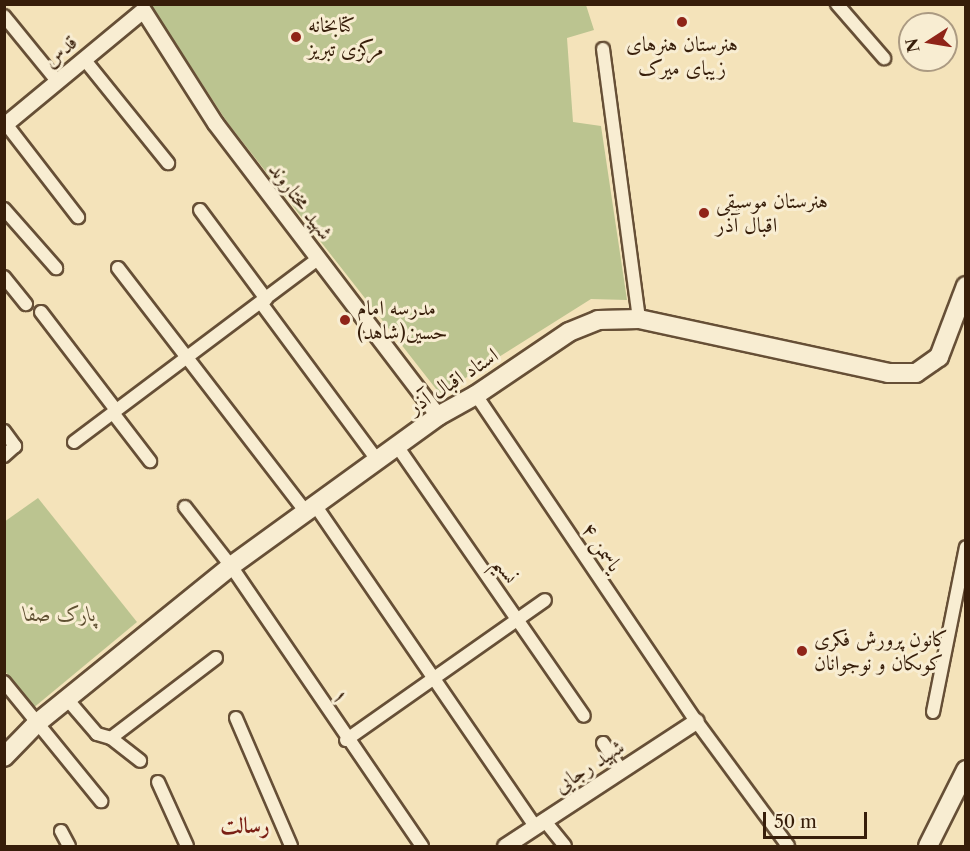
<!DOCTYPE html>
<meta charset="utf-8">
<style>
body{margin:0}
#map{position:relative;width:970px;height:851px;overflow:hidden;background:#f4e3ba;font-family:"Libre Caslon Text",Amiri,serif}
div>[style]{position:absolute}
.green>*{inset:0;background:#bbc490}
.roads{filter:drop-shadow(2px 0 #664f36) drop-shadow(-2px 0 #664f36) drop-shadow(0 2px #664f36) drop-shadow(0 -2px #664f36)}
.minor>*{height:12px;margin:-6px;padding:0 6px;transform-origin:6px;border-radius:6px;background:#f8edd2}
.tertiary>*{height:15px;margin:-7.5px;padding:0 7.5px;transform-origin:7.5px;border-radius:7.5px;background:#f8edd2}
.secondary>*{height:18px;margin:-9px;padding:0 9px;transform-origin:9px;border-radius:9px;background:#f8edd2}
.dots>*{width:16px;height:16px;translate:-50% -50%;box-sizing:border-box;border:3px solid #f8edd2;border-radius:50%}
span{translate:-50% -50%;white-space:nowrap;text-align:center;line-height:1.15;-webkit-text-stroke:6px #f8edd2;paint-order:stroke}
.poi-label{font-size:21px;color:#371e0a}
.left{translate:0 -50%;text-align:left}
.street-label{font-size:21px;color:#371e0a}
.park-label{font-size:21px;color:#5f5032;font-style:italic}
.neighbourhood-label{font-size:22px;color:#7a1f14;font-weight:700}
.frame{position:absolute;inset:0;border:6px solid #371e0a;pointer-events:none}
.north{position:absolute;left:898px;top:12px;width:60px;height:60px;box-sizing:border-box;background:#f8edd2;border:2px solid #ab9a82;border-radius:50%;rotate:258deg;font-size:16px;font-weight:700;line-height:24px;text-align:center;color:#371e0a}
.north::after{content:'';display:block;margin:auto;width:21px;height:27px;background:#8f2418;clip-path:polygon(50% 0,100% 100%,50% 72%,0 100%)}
.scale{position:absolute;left:763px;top:812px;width:104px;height:27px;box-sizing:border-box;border:3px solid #371e0a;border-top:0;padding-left:8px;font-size:18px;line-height:21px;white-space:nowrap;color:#371e0a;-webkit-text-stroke:4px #f8edd2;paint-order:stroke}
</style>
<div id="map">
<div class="green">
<i style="clip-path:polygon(151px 5px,586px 5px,594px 30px,567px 38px,573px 122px,601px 126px,627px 300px,591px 299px,440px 394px,227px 122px)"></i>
<i style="clip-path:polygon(38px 498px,137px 622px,32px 709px,5px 671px,4px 522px)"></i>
</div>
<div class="roads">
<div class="minor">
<i style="left:837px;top:4px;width:72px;rotate:49deg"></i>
<i style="left:4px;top:16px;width:84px;rotate:50.8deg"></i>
<i style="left:603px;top:49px;width:272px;rotate:82.4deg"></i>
<i style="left:84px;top:59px;width:134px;rotate:51.1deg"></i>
<i style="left:6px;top:124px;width:118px;rotate:52.3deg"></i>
<i style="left:4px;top:209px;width:79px;rotate:48.6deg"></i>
<i style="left:200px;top:210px;width:111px;rotate:53.4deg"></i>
<i style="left:118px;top:268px;width:308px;rotate:52.4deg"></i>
<i style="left:4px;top:277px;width:35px;rotate:51deg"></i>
<i style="left:261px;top:303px;width:195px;rotate:53.5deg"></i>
<i style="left:41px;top:312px;width:123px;rotate:52.6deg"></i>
<i style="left:476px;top:395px;width:393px;rotate:56deg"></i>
<i style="left:696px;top:721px;width:155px;rotate:53.6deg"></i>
<i style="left:113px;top:413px;width:61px;rotate:52.4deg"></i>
<i style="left:4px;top:431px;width:19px;rotate:54deg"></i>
<i style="left:15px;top:446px;width:15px;rotate:138deg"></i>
<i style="left:74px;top:442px;width:305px;rotate:-36.9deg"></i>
<i style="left:397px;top:446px;width:328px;rotate:55.3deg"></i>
<i style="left:315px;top:505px;width:389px;rotate:55.6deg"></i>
<i style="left:185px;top:507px;width:75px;rotate:52.1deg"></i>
<i style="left:231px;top:566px;width:339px;rotate:55.7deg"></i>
<i style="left:4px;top:682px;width:154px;rotate:50.8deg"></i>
<i style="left:67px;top:699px;width:46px;rotate:49.4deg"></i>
<i style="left:97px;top:734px;width:15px;rotate:16deg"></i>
<i style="left:111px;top:738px;width:37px;rotate:38deg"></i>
<i style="left:933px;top:712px;width:168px;rotate:-78.7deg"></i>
<i style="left:236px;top:718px;width:139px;rotate:66.7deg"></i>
<i style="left:111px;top:738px;width:132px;rotate:-37.3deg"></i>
<i style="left:346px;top:740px;width:243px;rotate:-35.1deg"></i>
<i style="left:603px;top:743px;width:32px;rotate:56deg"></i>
<i style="left:158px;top:782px;width:70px;rotate:65.6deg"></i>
<i style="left:544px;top:820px;width:33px;rotate:51deg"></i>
<i style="left:61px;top:831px;width:17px;rotate:62deg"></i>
</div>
<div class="tertiary">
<i style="left:4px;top:125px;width:180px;rotate:-39.6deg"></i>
<i style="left:143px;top:10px;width:134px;rotate:57.5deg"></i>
<i style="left:215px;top:123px;width:368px;rotate:52.7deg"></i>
<i style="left:505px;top:846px;width:228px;rotate:-33.2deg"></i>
</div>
<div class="secondary">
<i style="left:4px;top:757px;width:46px;rotate:-45.9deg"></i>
<i style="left:36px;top:724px;width:251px;rotate:-39deg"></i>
<i style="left:231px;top:566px;width:256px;rotate:-35.9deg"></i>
<i style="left:438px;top:416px;width:43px;rotate:-28.9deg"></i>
<i style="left:476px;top:395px;width:112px;rotate:-34.1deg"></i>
<i style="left:569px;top:332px;width:31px;rotate:-22deg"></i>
<i style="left:598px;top:320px;width:41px;rotate:-1.4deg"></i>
<i style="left:639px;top:319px;width:255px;rotate:12.2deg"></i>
<i style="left:888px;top:373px;width:28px"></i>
<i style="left:916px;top:373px;width:28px;rotate:-35deg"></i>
<i style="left:939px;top:357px;width:76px;rotate:-69.2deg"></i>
<i style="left:928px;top:846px;width:85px;rotate:-63.4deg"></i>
</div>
</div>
<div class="dots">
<i style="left:682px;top:22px;background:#8f2418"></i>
<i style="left:296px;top:37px;background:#8f2418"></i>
<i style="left:704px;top:213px;background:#8f2418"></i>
<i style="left:345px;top:320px;background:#8f2418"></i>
<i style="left:802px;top:651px;background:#8f2418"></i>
</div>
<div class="poi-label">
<span class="left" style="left:308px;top:37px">کتابخانه<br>مرکزى تبریز</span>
<span style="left:682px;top:56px">هنرستان هنرهای<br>زیبای میرک</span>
<span class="left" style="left:716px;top:213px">هنرستان موسیقی<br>اقبال آذر</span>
<span class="left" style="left:357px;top:320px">مدرسه امام<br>حسین(شاهد)</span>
<span class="left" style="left:814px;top:651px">کانون پرورش فکرى<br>کوىکان و نوجوانان</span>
</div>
<div class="street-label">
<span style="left:60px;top:51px;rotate:-40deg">قدس</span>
<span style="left:301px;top:201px;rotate:53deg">شهید مختاروند</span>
<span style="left:453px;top:381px;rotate:-33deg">استاد اقبال آذر</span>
<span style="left:602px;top:547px;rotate:56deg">یاسمن ۴</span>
<span style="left:506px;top:570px;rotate:55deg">نسیم</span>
<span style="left:341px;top:696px;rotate:56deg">۱</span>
<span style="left:589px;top:766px;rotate:-33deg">شهید رجایی</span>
</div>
<div class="park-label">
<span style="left:60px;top:614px">پارک صفا</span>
</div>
<div class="neighbourhood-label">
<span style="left:245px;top:826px">رسالت</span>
</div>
<div class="frame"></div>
<div class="north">N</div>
<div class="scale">50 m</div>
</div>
